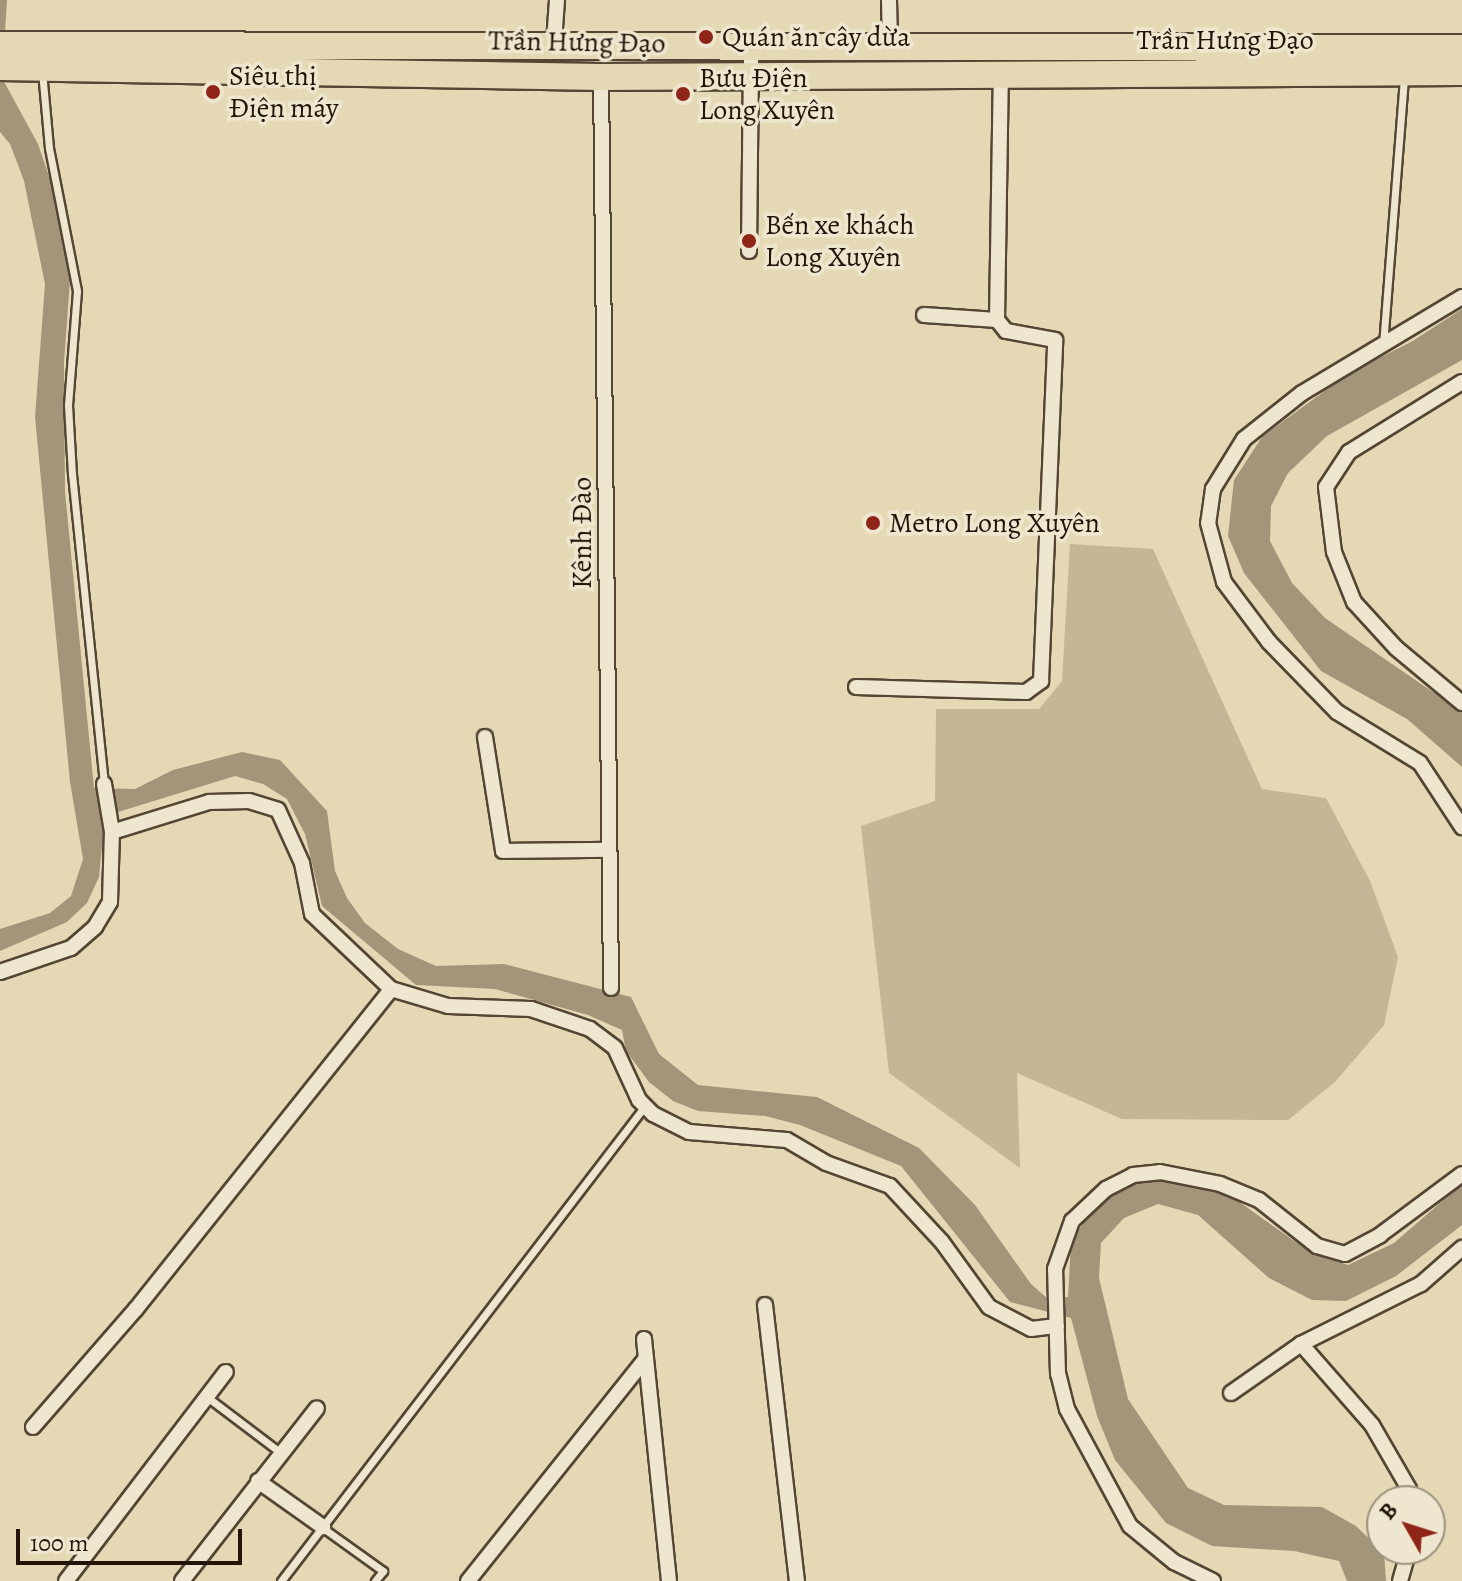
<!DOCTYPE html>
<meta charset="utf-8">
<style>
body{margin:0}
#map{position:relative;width:1462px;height:1581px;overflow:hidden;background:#e5d8b4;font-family:Alegreya,serif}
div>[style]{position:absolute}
.green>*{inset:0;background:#c4b797}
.water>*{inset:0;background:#a3957a}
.roads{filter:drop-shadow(2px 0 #544534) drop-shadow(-2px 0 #544534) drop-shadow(0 2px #544534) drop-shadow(0 -2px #544534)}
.lane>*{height:7px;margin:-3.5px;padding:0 3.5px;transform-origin:3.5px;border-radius:3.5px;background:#eee6ce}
.street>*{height:14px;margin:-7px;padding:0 7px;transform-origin:7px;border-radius:7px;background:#eee6ce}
.highway>*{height:26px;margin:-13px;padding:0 13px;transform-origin:13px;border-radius:13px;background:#e5d8b4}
.dots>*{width:22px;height:22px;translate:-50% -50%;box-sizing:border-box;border:4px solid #eee6ce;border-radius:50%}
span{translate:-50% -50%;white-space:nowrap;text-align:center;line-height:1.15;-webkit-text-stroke:7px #eee6ce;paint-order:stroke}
.poi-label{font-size:28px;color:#23140a}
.left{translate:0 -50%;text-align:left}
.street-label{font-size:28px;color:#23140a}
.north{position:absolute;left:1366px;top:1485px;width:80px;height:80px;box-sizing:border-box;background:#eee6ce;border:2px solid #9d9280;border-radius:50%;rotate:309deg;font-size:22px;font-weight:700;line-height:32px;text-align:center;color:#23140a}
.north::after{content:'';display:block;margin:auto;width:28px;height:36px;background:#8f2418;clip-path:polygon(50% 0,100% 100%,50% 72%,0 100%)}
.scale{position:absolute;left:16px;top:1529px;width:226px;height:36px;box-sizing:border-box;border:4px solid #23140a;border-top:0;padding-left:10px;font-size:24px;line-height:28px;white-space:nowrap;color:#23140a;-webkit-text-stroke:6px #eee6ce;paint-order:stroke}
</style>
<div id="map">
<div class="green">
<i style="clip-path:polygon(1070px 544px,1153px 549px,1262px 789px,1326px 798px,1370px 881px,1398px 957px,1384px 1025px,1335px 1082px,1288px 1120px,1122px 1119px,1017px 1073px,1020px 1168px,889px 1073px,861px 826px,935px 801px,936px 709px,1039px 709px,1062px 681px)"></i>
</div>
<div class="water">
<i style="clip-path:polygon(0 0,7px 0,2px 78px,38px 144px,51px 182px,70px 280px,64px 362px,65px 492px,94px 788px,135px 789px,173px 770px,242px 752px,280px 760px,327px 811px,335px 871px,347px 898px,365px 923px,398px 949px,436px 966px,504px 964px,631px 997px,659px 1054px,698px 1085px,817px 1097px,919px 1148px,975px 1205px,1031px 1284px,1048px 1299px,1068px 1297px,1071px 1243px,1094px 1205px,1149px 1177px,1231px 1196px,1307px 1250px,1348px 1265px,1394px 1243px,1462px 1184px,1462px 1225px,1396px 1276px,1346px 1301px,1312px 1300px,1269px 1278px,1198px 1215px,1158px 1204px,1124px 1218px,1101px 1243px,1099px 1278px,1128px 1399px,1188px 1488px,1224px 1505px,1322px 1507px,1356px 1526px,1384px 1553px,1386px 1581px,1347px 1581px,1339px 1561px,1294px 1551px,1212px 1546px,1166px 1523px,1115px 1460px,1097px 1416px,1071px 1318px,1010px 1302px,901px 1166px,800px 1125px,765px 1116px,698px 1111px,673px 1101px,649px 1082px,626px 1051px,622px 1030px,588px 1015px,495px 989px,416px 985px,322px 906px,305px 834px,287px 799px,263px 784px,235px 776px,105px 816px,99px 877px,87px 903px,67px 922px,0 951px,0 929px,50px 913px,71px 896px,83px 859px,70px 782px,35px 417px,45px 284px,24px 181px,10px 144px,0 132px)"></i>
<i style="clip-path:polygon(1462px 309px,1462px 360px,1327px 436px,1288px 473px,1271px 506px,1270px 541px,1292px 583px,1325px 618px,1462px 712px,1462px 767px,1407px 719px,1321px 671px,1244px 573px,1228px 536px,1234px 480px,1262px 437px,1349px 373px,1411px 342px)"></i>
</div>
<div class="roads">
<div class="lane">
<i style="left:42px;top:71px;width:77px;rotate:84.8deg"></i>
<i style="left:49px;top:148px;width:146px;rotate:78.9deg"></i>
<i style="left:77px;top:291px;width:114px;rotate:94.5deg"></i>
<i style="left:68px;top:405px;width:69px;rotate:86.7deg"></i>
<i style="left:72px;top:474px;width:312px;rotate:84.1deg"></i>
<i style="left:1383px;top:345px;width:268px;rotate:-85.5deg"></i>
<i style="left:207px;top:1397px;width:93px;rotate:37.1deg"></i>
<i style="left:323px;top:1528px;width:74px;rotate:35.6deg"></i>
<i style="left:383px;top:1571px;width:13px;rotate:129deg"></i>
<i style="left:281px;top:1581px;width:597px;rotate:-52.55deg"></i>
</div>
<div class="street">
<i style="left:889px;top:0;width:45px;rotate:88.7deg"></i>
<i style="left:554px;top:42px;width:42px;rotate:-85.9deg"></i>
<i style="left:601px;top:77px;width:911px;rotate:89.37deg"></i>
<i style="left:749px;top:251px;width:206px;rotate:-89.4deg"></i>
<i style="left:1462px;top:297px;width:187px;rotate:149deg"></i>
<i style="left:1302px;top:393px;width:74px;rotate:141.6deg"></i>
<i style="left:1244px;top:439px;width:59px;rotate:121.8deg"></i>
<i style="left:1213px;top:489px;width:34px;rotate:98deg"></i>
<i style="left:1208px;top:523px;width:61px;rotate:74.8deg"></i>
<i style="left:1224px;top:582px;width:75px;rotate:53.1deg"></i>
<i style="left:1269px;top:642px;width:98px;rotate:45.8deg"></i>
<i style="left:1337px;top:712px;width:97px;rotate:31.6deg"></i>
<i style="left:1420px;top:763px;width:77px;rotate:56.7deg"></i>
<i style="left:924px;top:315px;width:73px;rotate:3.9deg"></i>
<i style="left:1462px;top:382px;width:133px;rotate:148.2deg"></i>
<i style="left:1349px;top:452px;width:42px;rotate:123.3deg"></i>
<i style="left:1326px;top:487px;width:65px;rotate:83deg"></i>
<i style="left:1334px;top:552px;width:54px;rotate:68.2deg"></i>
<i style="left:1354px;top:602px;width:62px;rotate:47.6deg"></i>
<i style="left:1396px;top:648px;width:86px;rotate:39.8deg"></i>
<i style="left:856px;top:687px;width:170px;rotate:1.7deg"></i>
<i style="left:1026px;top:692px;width:19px;rotate:-36deg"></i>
<i style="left:1041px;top:681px;width:341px;rotate:-87.6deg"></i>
<i style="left:1055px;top:340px;width:50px;rotate:-169.6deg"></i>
<i style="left:1006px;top:331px;width:14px;rotate:-129deg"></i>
<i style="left:997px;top:320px;width:247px;rotate:-89.1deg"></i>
<i style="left:485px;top:737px;width:115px;rotate:81deg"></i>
<i style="left:503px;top:851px;width:103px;rotate:-0.6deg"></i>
<i style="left:104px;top:784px;width:49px;rotate:80.5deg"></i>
<i style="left:112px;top:832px;width:102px;rotate:-17.2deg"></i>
<i style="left:209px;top:802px;width:40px;rotate:-1.4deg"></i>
<i style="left:249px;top:801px;width:30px;rotate:17deg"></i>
<i style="left:278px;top:810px;width:58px;rotate:65.6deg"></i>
<i style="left:302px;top:863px;width:52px;rotate:78.9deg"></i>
<i style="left:312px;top:914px;width:109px;rotate:43.5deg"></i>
<i style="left:391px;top:989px;width:59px;rotate:16.6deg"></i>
<i style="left:448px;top:1006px;width:83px;rotate:2.1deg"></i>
<i style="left:531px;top:1009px;width:62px;rotate:18.7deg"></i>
<i style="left:590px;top:1029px;width:31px;rotate:37deg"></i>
<i style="left:615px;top:1048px;width:57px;rotate:65.2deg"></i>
<i style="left:639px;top:1100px;width:20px;rotate:45deg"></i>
<i style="left:653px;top:1114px;width:40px;rotate:26.6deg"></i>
<i style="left:689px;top:1132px;width:98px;rotate:4.7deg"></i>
<i style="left:787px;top:1140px;width:45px;rotate:30.5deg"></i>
<i style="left:826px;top:1163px;width:68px;rotate:19.8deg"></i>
<i style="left:890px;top:1186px;width:76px;rotate:47.1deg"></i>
<i style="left:942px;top:1242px;width:80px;rotate:54.1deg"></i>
<i style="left:989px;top:1307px;width:47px;rotate:27.6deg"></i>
<i style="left:1031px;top:1329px;width:26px;rotate:-7deg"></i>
<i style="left:0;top:972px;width:75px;rotate:-18.7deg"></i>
<i style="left:71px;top:948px;width:32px;rotate:-41deg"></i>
<i style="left:95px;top:927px;width:29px;rotate:-59deg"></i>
<i style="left:110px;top:902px;width:70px;rotate:-88.4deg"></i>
<i style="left:765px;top:1305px;width:278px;rotate:83.4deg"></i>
<i style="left:644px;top:1339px;width:243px;rotate:84.1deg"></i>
<i style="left:1231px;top:1393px;width:85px;rotate:-35deg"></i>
<i style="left:33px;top:1427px;width:157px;rotate:-48.9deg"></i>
<i style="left:136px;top:1309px;width:409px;rotate:-51.4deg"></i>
<i style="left:258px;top:1481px;width:80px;rotate:35.3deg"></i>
<i style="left:1410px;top:1501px;width:12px;rotate:-95deg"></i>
<i style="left:1409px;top:1489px;width:74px;rotate:-120deg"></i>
<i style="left:1372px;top:1425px;width:108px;rotate:-131.2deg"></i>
<i style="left:1301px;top:1344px;width:134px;rotate:-26.6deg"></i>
<i style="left:1421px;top:1284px;width:55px;rotate:-41.3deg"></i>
<i style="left:66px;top:1581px;width:263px;rotate:-52.6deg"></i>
<i style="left:182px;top:1581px;width:219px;rotate:-52deg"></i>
<i style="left:468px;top:1581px;width:285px;rotate:-51.4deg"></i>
<i style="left:1213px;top:1581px;width:43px;rotate:-154deg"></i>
<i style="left:1174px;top:1562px;width:57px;rotate:-140.7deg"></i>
<i style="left:1130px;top:1526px;width:133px;rotate:-118.3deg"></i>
<i style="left:1067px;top:1409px;width:36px;rotate:-104deg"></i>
<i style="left:1058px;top:1374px;width:105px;rotate:-91.6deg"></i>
<i style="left:1055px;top:1269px;width:51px;rotate:-70.5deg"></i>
<i style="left:1072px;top:1221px;width:47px;rotate:-43.3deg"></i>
<i style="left:1106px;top:1189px;width:30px;rotate:-27deg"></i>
<i style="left:1133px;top:1175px;width:27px;rotate:-6deg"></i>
<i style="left:1160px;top:1172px;width:61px;rotate:11.3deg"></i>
<i style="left:1220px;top:1184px;width:42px;rotate:22.3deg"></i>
<i style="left:1259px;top:1200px;width:74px;rotate:38.4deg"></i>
<i style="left:1317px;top:1246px;width:29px;rotate:16deg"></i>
<i style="left:1345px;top:1254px;width:40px;rotate:-28deg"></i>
<i style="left:1380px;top:1235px;width:102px;rotate:-36.6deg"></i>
<i style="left:1400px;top:1581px;width:33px;rotate:-74deg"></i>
</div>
<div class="highway">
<i style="left:0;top:45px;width:1462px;rotate:0.12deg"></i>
<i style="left:0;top:67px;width:601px;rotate:0.95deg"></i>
<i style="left:601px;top:77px;width:861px;rotate:-0.33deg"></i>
</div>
</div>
<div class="dots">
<i style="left:706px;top:37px;background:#8f2418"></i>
<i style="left:213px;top:92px;background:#8f2418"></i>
<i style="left:683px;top:94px;background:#8f2418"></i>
<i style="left:749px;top:241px;background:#8f2418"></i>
<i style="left:873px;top:523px;background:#8f2418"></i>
</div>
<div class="poi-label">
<span class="left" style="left:722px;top:37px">Quán ăn cây dừa</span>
<span class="left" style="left:229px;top:92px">Siêu thị<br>Điện máy</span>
<span class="left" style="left:699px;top:94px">Bưu Điện<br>Long Xuyên</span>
<span class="left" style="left:765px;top:241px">Bến xe khách<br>Long Xuyên</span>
<span class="left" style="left:889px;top:523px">Metro Long Xuyên</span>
</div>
<div class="street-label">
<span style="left:1225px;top:40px">Trần Hưng Đạo</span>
<span style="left:577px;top:42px;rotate:1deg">Trần Hưng Đạo</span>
<span style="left:582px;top:533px;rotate:-90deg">Kênh Đào</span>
</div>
<div class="north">B</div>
<div class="scale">100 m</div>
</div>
